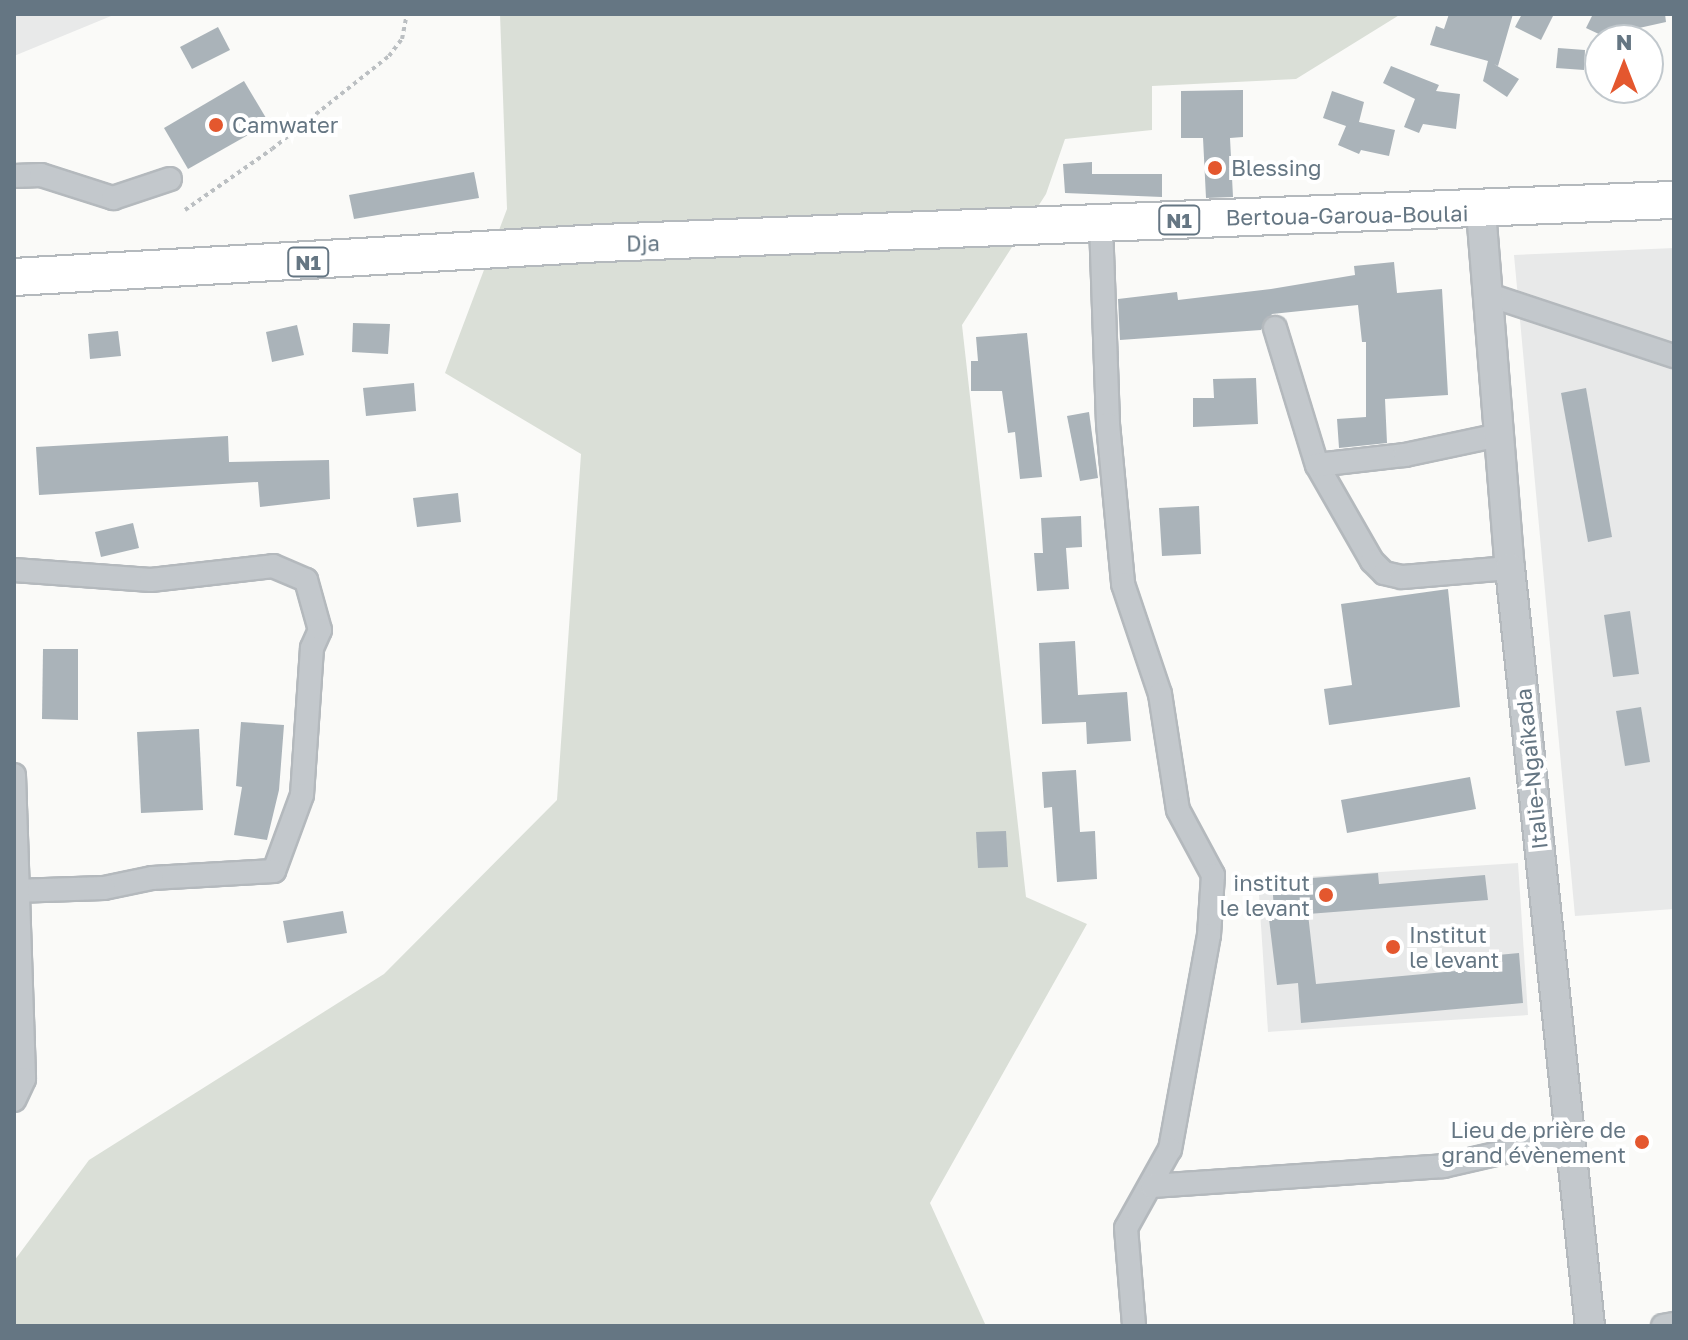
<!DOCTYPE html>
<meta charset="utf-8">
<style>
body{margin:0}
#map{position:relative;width:1688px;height:1340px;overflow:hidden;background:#fafaf8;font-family:"Golos Text",sans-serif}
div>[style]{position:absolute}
.built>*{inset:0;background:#e8e9e9}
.green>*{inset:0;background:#dadfd7}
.building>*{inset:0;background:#aab3b9}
.path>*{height:4px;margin-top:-2px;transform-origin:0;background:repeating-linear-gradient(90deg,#bbbfc2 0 4px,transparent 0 8px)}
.roads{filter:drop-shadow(2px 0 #b4b9bd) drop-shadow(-2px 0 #b4b9bd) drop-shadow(0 2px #b4b9bd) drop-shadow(0 -2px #b4b9bd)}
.minor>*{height:22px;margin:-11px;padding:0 11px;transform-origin:11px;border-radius:11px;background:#c3c8cc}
.tertiary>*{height:28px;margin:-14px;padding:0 14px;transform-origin:14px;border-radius:14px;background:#c3c8cc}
.trunk>*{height:36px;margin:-18px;padding:0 18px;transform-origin:18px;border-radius:18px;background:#fff}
.dots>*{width:22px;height:22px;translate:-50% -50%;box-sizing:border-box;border:4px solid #fff;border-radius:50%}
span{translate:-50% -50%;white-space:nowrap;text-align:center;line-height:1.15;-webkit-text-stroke:8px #fff;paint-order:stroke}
.shield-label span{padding:2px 6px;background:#fff;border:2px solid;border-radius:6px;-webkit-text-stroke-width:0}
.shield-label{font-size:20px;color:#657683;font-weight:700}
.poi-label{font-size:22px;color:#657683}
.left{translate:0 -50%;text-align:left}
.right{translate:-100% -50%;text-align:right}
.street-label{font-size:22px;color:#657683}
.frame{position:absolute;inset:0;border:16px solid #657683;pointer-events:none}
.north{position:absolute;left:1584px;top:24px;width:80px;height:80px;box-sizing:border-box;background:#fff;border:2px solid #c1c8cd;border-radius:50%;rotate:0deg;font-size:22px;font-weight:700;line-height:32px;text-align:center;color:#657683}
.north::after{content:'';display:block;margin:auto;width:28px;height:36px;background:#e4572e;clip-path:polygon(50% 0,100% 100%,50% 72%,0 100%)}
</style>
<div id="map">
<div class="built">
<i style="clip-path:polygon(14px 14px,116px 14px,14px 56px)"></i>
<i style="clip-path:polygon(1674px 248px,1674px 909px,1575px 916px,1514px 255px)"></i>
<i style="clip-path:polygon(1518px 863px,1528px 1015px,1268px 1032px,1258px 880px)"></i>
</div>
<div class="green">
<i style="clip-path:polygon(500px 14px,1401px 14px,1296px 79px,1152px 86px,1152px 130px,1065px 139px,1046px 194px,962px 325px,1026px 897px,1087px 924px,930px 1203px,986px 1326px,14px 1326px,14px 1261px,89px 1160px,384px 974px,557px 800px,581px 454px,445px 373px,507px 209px)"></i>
</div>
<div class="building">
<i style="clip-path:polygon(1449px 14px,1513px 14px,1498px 66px,1494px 64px,1519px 79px,1507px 97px,1483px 81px,1488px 61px,1430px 45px,1436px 26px,1444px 29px)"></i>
<i style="clip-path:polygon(1522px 14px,1554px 14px,1541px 40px,1515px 27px)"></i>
<i style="clip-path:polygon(1593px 14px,1665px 14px,1666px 22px,1603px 36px,1586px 28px)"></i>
<i style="clip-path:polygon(218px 27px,230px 50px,192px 69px,180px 47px)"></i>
<i style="clip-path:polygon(1558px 48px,1585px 50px,1584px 70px,1556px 68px)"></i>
<i style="clip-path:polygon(1391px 66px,1439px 85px,1436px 91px,1460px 94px,1456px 129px,1423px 124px,1419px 133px,1404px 127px,1415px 99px,1383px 83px)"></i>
<i style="clip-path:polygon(244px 81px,269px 123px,188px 169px,164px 128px)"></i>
<i style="clip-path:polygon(1243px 90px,1243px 137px,1230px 138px,1233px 197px,1206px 198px,1203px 138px,1181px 138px,1181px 91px)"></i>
<i style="clip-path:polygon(1332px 91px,1364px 102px,1359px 122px,1395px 130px,1389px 156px,1361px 150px,1359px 154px,1338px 145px,1346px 126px,1323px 118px)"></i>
<i style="clip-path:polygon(1092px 162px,1092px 174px,1162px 174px,1162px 197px,1065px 193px,1063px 164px)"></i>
<i style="clip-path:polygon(474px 172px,479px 198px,354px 219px,349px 195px)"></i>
<i style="clip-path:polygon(1394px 262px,1397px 293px,1442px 289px,1448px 395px,1385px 399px,1387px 443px,1339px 448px,1337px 419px,1366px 417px,1366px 342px,1362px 342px,1358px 305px,1272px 314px,1261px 330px,1120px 340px,1118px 299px,1177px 292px,1178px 300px,1271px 289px,1355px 275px,1354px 266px)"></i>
<i style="clip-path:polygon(353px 323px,390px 324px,388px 354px,352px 352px)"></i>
<i style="clip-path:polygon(297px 325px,304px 355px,272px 362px,266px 332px)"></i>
<i style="clip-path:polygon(118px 331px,121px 356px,90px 359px,88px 334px)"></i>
<i style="clip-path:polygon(1027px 333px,1042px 477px,1020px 479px,1015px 432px,1008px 433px,1002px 391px,971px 391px,971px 361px,978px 361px,976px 337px)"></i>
<i style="clip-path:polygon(1256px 378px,1258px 424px,1193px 427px,1193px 398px,1214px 398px,1213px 379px)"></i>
<i style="clip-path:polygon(414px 383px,416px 411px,366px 416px,363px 388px)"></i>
<i style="clip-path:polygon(1586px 388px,1612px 537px,1588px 542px,1561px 393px)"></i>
<i style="clip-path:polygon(1089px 412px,1098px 478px,1080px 481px,1067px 416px)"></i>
<i style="clip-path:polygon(228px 436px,229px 462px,329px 460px,330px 499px,260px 507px,258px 482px,39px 495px,36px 447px)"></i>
<i style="clip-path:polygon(458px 493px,461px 522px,417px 527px,413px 498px)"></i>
<i style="clip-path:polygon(1199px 506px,1201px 554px,1162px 556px,1159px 508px)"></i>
<i style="clip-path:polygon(1081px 516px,1082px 547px,1066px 548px,1069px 589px,1037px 591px,1034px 553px,1043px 553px,1041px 518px)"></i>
<i style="clip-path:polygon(133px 523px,139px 548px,101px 557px,95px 532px)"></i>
<i style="clip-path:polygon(1448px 589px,1460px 707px,1329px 725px,1324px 689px,1352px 685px,1341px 604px)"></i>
<i style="clip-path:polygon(1630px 611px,1639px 674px,1613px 677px,1604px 615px)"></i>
<i style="clip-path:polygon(1075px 641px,1078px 695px,1127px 692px,1131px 741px,1087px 744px,1086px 722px,1042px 724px,1039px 643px)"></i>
<i style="clip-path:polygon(43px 649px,78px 649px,78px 720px,42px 719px)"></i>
<i style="clip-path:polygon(1641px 707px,1650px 762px,1625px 766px,1616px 711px)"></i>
<i style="clip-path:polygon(241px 722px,284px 725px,279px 790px,267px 840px,234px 835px,242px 787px,236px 786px)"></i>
<i style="clip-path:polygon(199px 729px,203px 810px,141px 813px,137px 732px)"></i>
<i style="clip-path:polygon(1076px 770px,1080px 832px,1095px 831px,1097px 879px,1057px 882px,1052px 807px,1044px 808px,1042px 772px)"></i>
<i style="clip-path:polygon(1470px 777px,1476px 809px,1347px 833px,1341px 800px)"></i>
<i style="clip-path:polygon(1006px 831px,1008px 867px,978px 868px,976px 832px)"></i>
<i style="clip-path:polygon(1378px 873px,1379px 884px,1485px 875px,1488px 900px,1308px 914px,1316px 984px,1488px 968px,1487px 956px,1519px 953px,1523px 1003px,1301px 1023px,1298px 983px,1277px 985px,1268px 911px,1274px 910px,1272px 881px)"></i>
<i style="clip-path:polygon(343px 911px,347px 933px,287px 943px,283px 921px)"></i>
</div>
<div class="path">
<i style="left:185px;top:210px;width:106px;rotate:-35deg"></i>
<i style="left:272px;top:149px;width:149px;rotate:-38.5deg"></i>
<i style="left:389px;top:56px;width:21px;rotate:-53deg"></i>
<i style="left:402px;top:39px;width:25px;rotate:-79deg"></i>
</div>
<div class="roads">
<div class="minor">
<i style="left:14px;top:176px;width:27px;rotate:-2deg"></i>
<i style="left:41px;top:175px;width:76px;rotate:17.7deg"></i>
<i style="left:113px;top:198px;width:60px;rotate:-18.4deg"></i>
<i style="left:1101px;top:223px;width:201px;rotate:88deg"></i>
<i style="left:1108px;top:424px;width:161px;rotate:84.6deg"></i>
<i style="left:1123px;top:584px;width:116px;rotate:71.4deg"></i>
<i style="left:1160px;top:694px;width:117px;rotate:81.2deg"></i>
<i style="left:1178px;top:810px;width:74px;rotate:61.7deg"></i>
<i style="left:1213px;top:875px;width:60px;rotate:93.8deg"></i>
<i style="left:1209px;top:935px;width:218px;rotate:100.3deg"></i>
<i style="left:1170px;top:1149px;width:90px;rotate:119.1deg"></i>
<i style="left:1126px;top:1228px;width:98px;rotate:85.3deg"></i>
<i style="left:1486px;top:294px;width:198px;rotate:18.3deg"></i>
<i style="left:1275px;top:328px;width:143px;rotate:73deg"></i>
<i style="left:1317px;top:465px;width:111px;rotate:60.2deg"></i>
<i style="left:1372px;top:561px;width:17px;rotate:45deg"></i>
<i style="left:1384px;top:573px;width:18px;rotate:13deg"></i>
<i style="left:1402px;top:577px;width:108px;rotate:-4.8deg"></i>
<i style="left:1317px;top:465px;width:89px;rotate:-6.5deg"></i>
<i style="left:1405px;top:455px;width:96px;rotate:-12deg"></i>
<i style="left:14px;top:570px;width:137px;rotate:4.2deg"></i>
<i style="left:151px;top:580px;width:123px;rotate:-6.5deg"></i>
<i style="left:273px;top:566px;width:36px;rotate:23deg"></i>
<i style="left:306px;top:580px;width:52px;rotate:74.4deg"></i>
<i style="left:320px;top:630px;width:20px;rotate:114deg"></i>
<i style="left:312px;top:648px;width:147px;rotate:93.9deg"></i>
<i style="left:302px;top:795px;width:81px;rotate:110.2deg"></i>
<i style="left:274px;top:871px;width:122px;rotate:176.7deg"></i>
<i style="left:152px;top:878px;width:49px;rotate:168.2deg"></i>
<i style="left:104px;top:888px;width:90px;rotate:178.1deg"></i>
<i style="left:14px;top:775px;width:304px;rotate:88.1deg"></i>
<i style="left:24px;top:1079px;width:23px;rotate:115deg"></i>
<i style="left:1152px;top:1186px;width:292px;rotate:-3.9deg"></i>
<i style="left:1443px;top:1166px;width:130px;rotate:-12.9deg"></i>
<i style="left:1663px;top:1326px;width:11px;rotate:-10deg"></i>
</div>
<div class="tertiary">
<i style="left:1481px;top:211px;width:358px;rotate:85.4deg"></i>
<i style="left:1510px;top:568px;width:762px;rotate:83.98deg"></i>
</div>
<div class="trunk">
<i style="left:14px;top:277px;width:589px;rotate:-3.31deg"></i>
<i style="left:602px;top:243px;width:1073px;rotate:-2.3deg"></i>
</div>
</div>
<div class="dots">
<i style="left:216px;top:125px;background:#e4572e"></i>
<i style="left:1215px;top:168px;background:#e4572e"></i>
<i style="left:1326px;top:895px;background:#e4572e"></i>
<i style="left:1393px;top:947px;background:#e4572e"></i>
<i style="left:1642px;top:1142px;background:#e4572e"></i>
</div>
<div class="shield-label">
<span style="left:1179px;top:220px">N1</span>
<span style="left:308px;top:262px">N1</span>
</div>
<div class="poi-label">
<span class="left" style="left:232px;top:125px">Camwater</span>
<span class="left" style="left:1231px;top:168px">Blessing</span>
<span class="right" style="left:1310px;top:895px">institut<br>le levant</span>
<span class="left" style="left:1409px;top:947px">Institut<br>le levant</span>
<span class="right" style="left:1626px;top:1142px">Lieu de prière de<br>grand évènement</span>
</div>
<div class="street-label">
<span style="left:1347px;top:215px;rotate:-1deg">Bertoua-Garoua-Boulai</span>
<span style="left:643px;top:243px;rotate:-1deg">Dja</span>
<span style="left:1531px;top:769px;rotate:-96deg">Italie-Ngaîkada</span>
</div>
<div class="frame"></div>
<div class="north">N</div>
</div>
